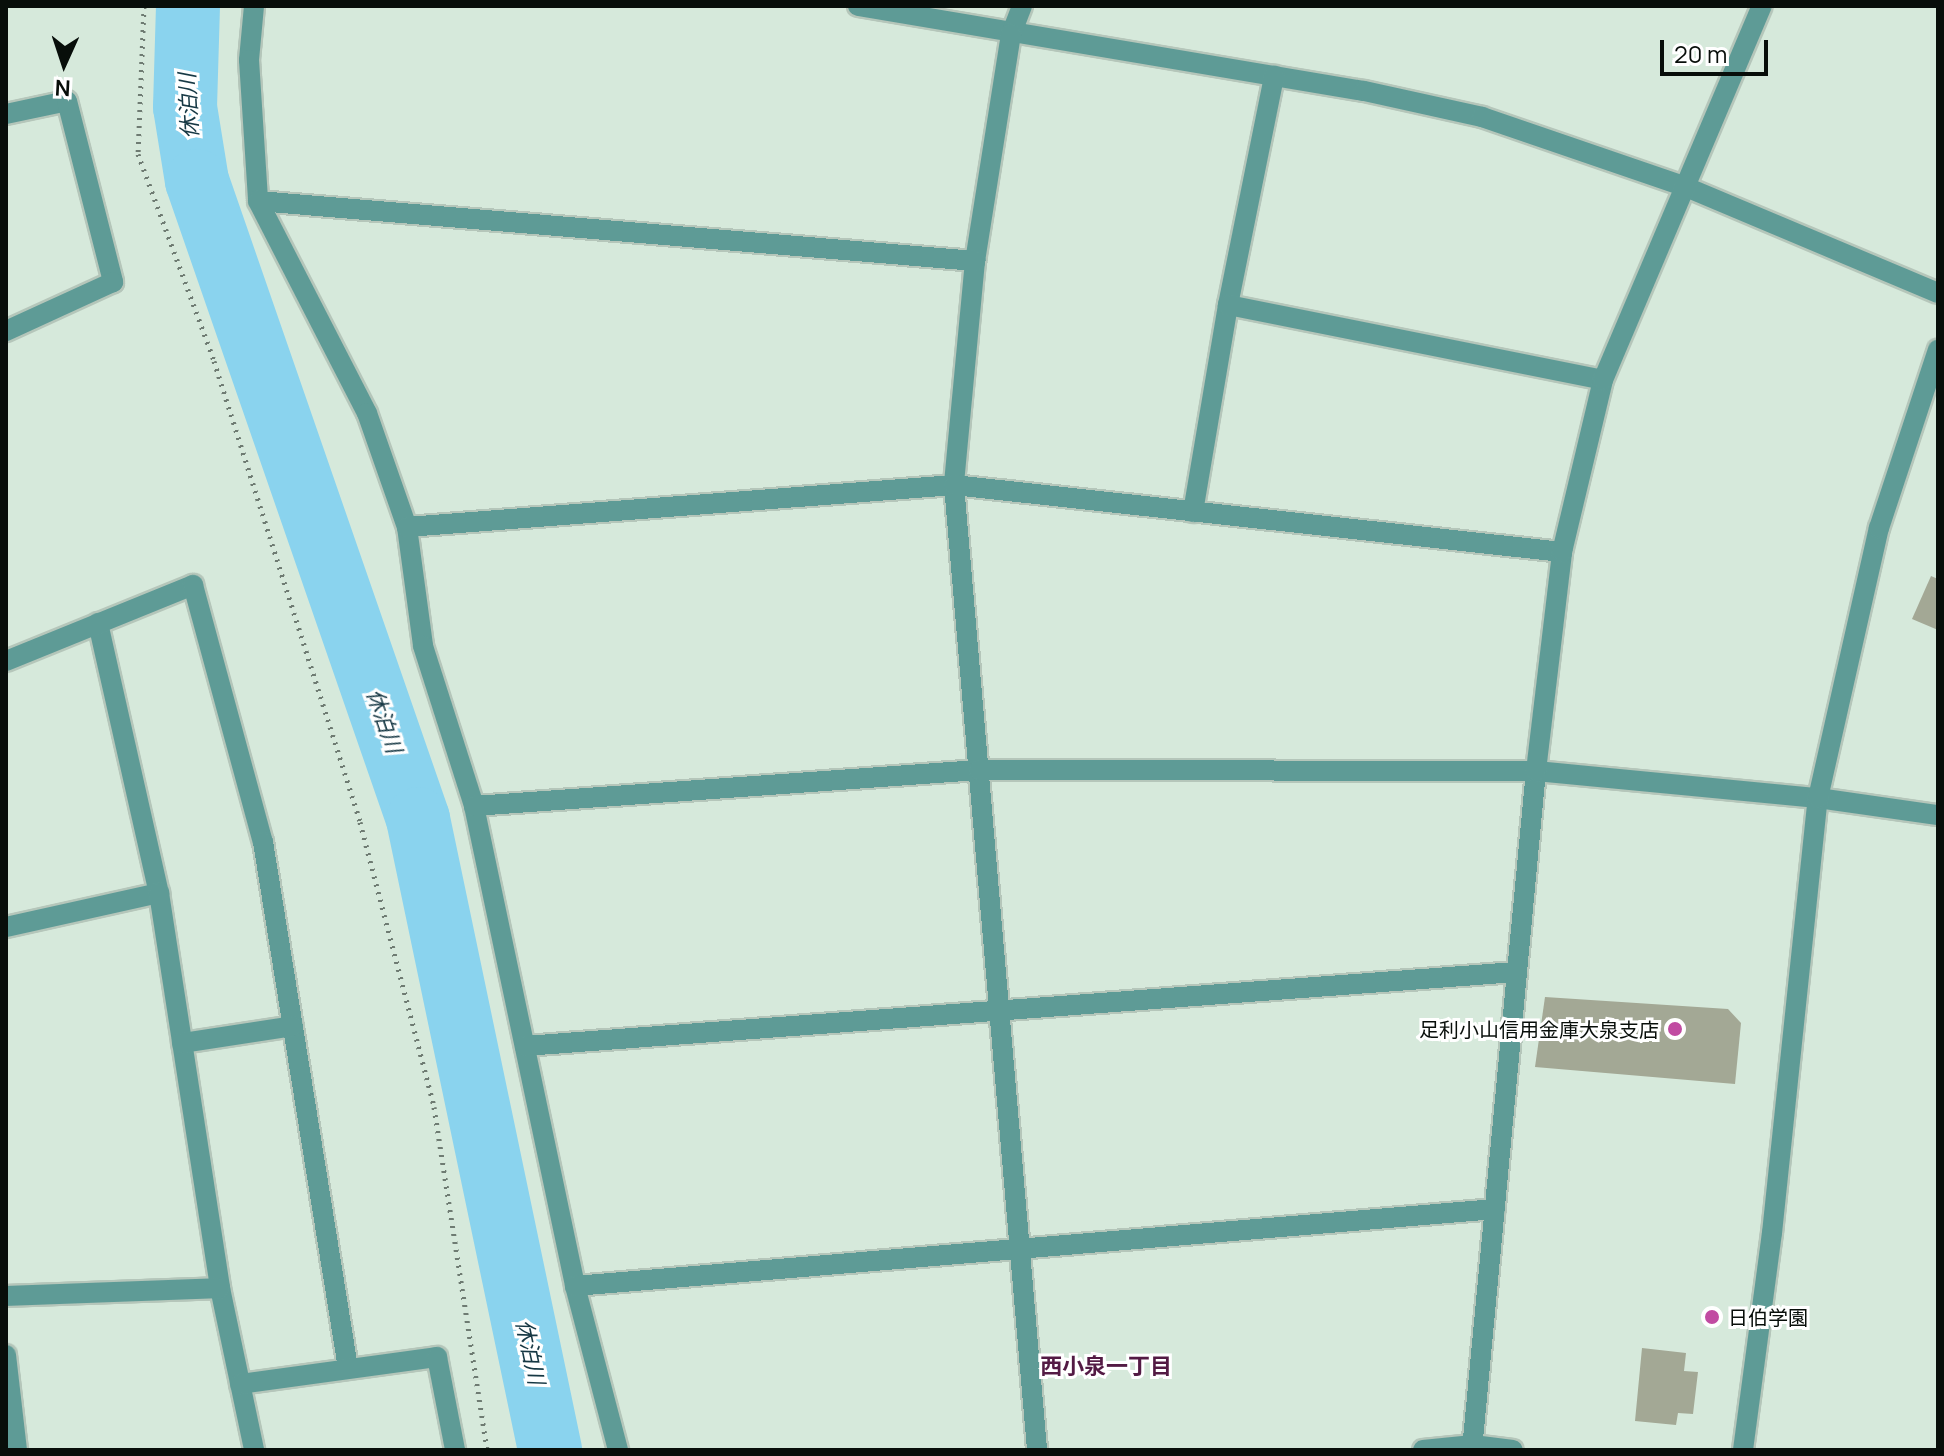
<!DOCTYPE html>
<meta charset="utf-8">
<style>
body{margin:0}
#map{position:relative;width:1944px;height:1456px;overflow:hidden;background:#d6e9db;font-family:Manrope,"Noto Sans JP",sans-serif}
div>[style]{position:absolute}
.river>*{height:64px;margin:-32px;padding:0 32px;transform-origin:32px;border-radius:32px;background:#8ad3ee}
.building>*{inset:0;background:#a3a895}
.path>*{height:5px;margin-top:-2.5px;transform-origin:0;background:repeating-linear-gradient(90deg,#6e7b72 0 2px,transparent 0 8px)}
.roads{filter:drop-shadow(2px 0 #b5c6ba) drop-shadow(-2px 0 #b5c6ba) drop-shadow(0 2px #b5c6ba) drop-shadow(0 -2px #b5c6ba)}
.minor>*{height:20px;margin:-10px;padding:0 10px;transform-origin:10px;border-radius:10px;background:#5e9b96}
.dots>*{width:22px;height:22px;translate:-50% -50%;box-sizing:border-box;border:4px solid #fff;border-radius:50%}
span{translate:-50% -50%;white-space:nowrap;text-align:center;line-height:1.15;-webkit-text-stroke:6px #fff;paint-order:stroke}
.poi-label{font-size:20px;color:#080e0a}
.right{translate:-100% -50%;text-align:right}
.left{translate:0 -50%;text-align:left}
.water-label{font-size:22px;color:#163844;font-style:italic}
.neighbourhood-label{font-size:22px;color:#531a44;font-weight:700}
.frame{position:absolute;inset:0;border:8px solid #080e0a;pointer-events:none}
.north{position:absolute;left:24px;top:24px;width:80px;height:80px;-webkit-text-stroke:6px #fff;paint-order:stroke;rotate:183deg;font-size:22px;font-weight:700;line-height:32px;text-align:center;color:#080e0a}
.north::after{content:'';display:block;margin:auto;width:28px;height:36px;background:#080e0a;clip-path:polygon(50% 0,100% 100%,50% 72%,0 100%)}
.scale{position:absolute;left:1660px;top:40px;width:108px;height:36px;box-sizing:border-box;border:4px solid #080e0a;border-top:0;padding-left:10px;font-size:24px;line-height:28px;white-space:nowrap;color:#080e0a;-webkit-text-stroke:6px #fff;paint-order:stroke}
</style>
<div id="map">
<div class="river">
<i style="left:188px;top:6px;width:101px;rotate:91.7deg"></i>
<i style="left:185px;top:107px;width:75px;rotate:80.8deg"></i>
<i style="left:197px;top:181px;width:675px;rotate:70.89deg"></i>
<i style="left:418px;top:819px;width:645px;rotate:78.18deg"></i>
</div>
<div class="building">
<i style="clip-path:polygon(1931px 576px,1938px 579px,1938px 630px,1912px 619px)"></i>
<i style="clip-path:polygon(1545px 997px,1728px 1009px,1741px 1023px,1735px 1084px,1535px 1067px)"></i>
<i style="clip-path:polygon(1642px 1348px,1686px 1353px,1684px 1371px,1698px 1372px,1693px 1414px,1678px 1413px,1676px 1425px,1635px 1421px)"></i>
</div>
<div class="path">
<i style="left:144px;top:6px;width:148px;rotate:92.3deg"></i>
<i style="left:138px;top:154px;width:221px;rotate:69.8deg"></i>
<i style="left:214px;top:361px;width:484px;rotate:72.4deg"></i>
<i style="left:360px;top:822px;width:294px;rotate:75.4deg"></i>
<i style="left:434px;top:1107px;width:347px;rotate:81.2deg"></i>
</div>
<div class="roads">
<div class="minor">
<i style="left:254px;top:6px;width:54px;rotate:95.3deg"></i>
<i style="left:249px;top:60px;width:141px;rotate:86.3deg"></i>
<i style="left:258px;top:201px;width:238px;rotate:62.8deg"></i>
<i style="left:367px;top:413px;width:121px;rotate:70.7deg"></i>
<i style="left:407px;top:527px;width:120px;rotate:82.3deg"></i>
<i style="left:423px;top:646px;width:168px;rotate:72.3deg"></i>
<i style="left:474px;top:806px;width:491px;rotate:78.1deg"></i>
<i style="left:575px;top:1286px;width:170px;rotate:75.3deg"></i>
<i style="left:858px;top:6px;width:513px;rotate:9.54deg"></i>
<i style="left:1364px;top:91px;width:121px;rotate:12.4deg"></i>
<i style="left:1482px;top:117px;width:216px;rotate:18.9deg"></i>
<i style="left:1686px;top:187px;width:273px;rotate:22.8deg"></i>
<i style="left:1022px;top:6px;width:30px;rotate:111deg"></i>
<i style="left:1011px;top:34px;width:230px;rotate:99deg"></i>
<i style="left:975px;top:261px;width:225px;rotate:95.4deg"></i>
<i style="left:954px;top:485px;width:969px;rotate:85.08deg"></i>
<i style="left:6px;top:114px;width:62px;rotate:-12deg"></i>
<i style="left:67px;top:101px;width:187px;rotate:75.7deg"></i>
<i style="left:113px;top:282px;width:118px;rotate:155.4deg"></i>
<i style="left:258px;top:201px;width:720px;rotate:4.78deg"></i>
<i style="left:1228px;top:305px;width:234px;rotate:-78.6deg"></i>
<i style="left:1193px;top:512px;width:210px;rotate:-80.4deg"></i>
<i style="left:1228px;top:305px;width:382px;rotate:11.3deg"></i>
<i style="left:407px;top:527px;width:549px;rotate:-4.39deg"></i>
<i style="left:954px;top:485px;width:612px;rotate:6.29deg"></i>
<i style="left:98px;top:623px;width:277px;rotate:77.3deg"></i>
<i style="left:6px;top:661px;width:202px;rotate:-22.1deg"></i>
<i style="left:193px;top:585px;width:266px;rotate:74.8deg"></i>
<i style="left:263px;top:842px;width:533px;rotate:80.82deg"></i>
<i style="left:474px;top:806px;width:506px;rotate:-4.08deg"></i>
<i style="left:979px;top:770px;width:557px;rotate:0.1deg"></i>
<i style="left:1536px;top:771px;width:283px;rotate:5.5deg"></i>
<i style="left:1818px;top:798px;width:121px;rotate:8.1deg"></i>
<i style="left:6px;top:927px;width:157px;rotate:-12.5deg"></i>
<i style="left:159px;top:893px;width:400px;rotate:81.2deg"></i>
<i style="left:220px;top:1288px;width:166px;rotate:78.1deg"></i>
<i style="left:182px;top:1043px;width:112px;rotate:-8.7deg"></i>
<i style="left:525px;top:1046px;width:995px;rotate:-4.27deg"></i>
<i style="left:575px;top:1286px;width:923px;rotate:-4.78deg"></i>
<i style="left:6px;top:1296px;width:214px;rotate:-2.1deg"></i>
<i style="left:6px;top:1355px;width:96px;rotate:83.4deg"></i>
<i style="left:240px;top:1384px;width:199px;rotate:-7.8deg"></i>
<i style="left:437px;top:1357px;width:95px;rotate:79deg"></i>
<i style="left:1423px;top:1450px;width:50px;rotate:-5.7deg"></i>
<i style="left:1473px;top:1445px;width:40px;rotate:7.1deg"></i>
<i style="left:1472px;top:1450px;width:682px;rotate:-84.62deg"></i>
<i style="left:1536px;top:771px;width:221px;rotate:-83.2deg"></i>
<i style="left:1562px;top:552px;width:177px;rotate:-76.6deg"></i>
<i style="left:1603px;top:380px;width:406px;rotate:-67deg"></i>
<i style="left:1743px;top:1450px;width:219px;rotate:-82.4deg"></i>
<i style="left:1772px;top:1233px;width:437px;rotate:-84deg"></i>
<i style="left:1818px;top:798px;width:277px;rotate:-77.3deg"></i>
<i style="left:1879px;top:528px;width:188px;rotate:-71.7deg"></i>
</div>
</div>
<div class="dots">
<i style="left:1675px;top:1029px;background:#c14ba2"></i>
<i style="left:1712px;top:1317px;background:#c14ba2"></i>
</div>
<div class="poi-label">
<span class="right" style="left:1659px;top:1029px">足利小山信用金庫大泉支店</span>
<span class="left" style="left:1728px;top:1317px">日伯学園</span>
</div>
<div class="water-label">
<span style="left:189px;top:106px;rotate:-93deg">休泊川</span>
<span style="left:384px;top:721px;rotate:71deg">休泊川</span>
<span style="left:530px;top:1352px;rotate:78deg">休泊川</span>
</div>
<div class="neighbourhood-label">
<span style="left:1106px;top:1367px">西小泉一丁目</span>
</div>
<div class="frame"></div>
<div class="north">N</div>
<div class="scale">20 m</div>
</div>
